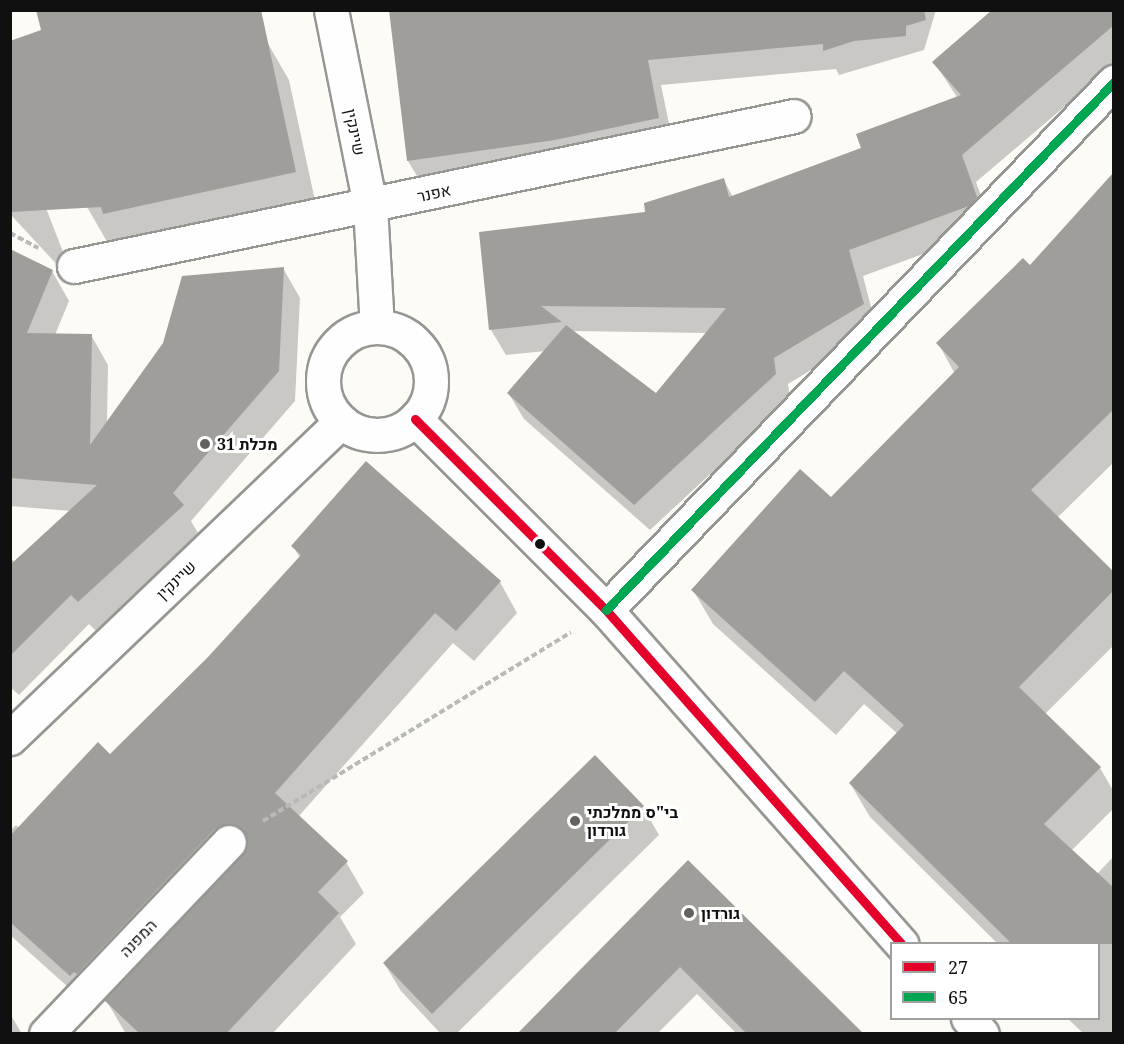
<!DOCTYPE html>
<meta charset="utf-8">
<style>
body{margin:0}
#map{position:relative;width:1124px;height:1044px;overflow:hidden;background:#fcfbf5;font-family:"Noto Serif",Heebo,serif}
div>[style]{position:absolute}
.shadow>*{inset:0;background:#0003}
.building>*{inset:0;background:#a09e9a}
.path>*{height:4px;margin-top:-2px;transform-origin:0;background:repeating-linear-gradient(90deg,#b9b9b8 0 6px,transparent 0 9px)}
.roads{filter:drop-shadow(2px 0 #969693) drop-shadow(-2px 0 #969693) drop-shadow(0 2px #969693) drop-shadow(0 -2px #969693)}
.street>*{height:33px;margin:-16.5px;padding:0 16.5px;transform-origin:16.5px;border-radius:16.5px;background:#fffefe}
.street>.ring{margin:-16.5px;padding:0;box-sizing:content-box;background:none;border:33px solid #fffefe;border-radius:50%}
.bus-1>*{height:9px;margin:-4.5px;padding:0 4.5px;transform-origin:4.5px;border-radius:4.5px;background:#e4002b}
.bus-2>*{height:9px;margin:-4.5px;padding:0 4.5px;transform-origin:4.5px;border-radius:4.5px;background:#00a651}
.dots>*{width:16px;height:16px;translate:-50% -50%;box-sizing:border-box;border:3px solid #fff;border-radius:50%}
span{translate:-50% -50%;white-space:nowrap;text-align:center;line-height:1.15;-webkit-text-stroke:6px #fff;paint-order:stroke}
.street-label{font-size:16px;color:#101010}
.poi-label{font-size:16px;color:#101010;font-weight:700}
.left{translate:0 -50%;text-align:left}
.frame{position:absolute;inset:0;border:12px solid #101010;pointer-events:none}
.legend{position:absolute;left:890px;top:942px;width:210px;height:78px;box-sizing:border-box;background:#fff;border:2px solid #9f9f9f;margin:0;padding:8px 10px;list-style:none;font-size:18px;color:#101010}
.legend li{display:flex;align-items:center;gap:12px;height:30px}
.legend b{width:30px;border:2px solid #9f9f9f}
</style>
<div id="map">
<div class="shadow">
<i style="clip-path:polygon(390px 10px,936px 10px,924px 50px,839px 75px,836px 69px,661px 85px,673px 143px,423px 186px,408px 161px)"></i>
<i style="clip-path:polygon(evenodd,995px 10px,1114px 10px,1114px 72px,1110px 68px,976px 182px,991px 223px,983px 232px,863px 276px,877px 330px,788px 384px,790px 400px,650px 530px,524px 419px,509px 394px,546px 351px,506px 355px,491px 330px,646px 213px,723px 179px,733px 197px,863px 149px,957px 97px,934px 62px,995px 10px,572px 331px,707px 333px,657px 395px,572px 331px)"></i>
<i style="clip-path:polygon(267px 42px,289px 80px,317px 210px,109px 245px,87px 207px)"></i>
<i style="clip-path:polygon(10px 115px,75px 283px,75px 284px,10px 214px)"></i>
<i style="clip-path:polygon(1113px 177px,1114px 462px,1057px 518px,1114px 573px,1114px 645px,1045px 714px,1100px 768px,1114px 792px,1114px 808px,1071px 851px,1097px 874px,1114px 856px,1114px 1034px,1084px 1034px,1067px 1018px,1098px 1018px,1098px 944px,998px 944px,870px 817px,850px 783px,898px 734px,864px 704px,836px 735px,713px 624px,693px 590px,831px 499px,955px 374px,938px 343px,1030px 267px)"></i>
<i style="clip-path:polygon(10px 251px,52px 271px,69px 301px,55px 335px,91px 335px,108px 365px,107px 423px,283px 268px,300px 298px,295px 401px,191px 521px,199px 535px,96px 631px,89px 624px,19px 695px,10px 687px,10px 558px,15px 562px,71px 511px,10px 506px)"></i>
<i style="clip-path:polygon(293px 546px,500px 582px,517px 613px,474px 661px,453px 643px,298px 817px,346px 862px,364px 893px,340px 917px,356px 944px,272px 1034px,126px 1034px,106px 1000px,243px 856px,233px 859px,88px 1005px,10px 935px,10px 831px,16px 825px,20px 829px,110px 756px,209px 658px,300px 558px)"></i>
<i style="clip-path:polygon(643px 807px,659px 835px,456px 1034px,441px 1034px,401px 991px,384px 963px)"></i>
<i style="clip-path:polygon(688px 862px,861px 1034px,737px 1034px,697px 994px,657px 1034px,519px 1034px)"></i>
<i style="clip-path:polygon(10px 1015px,12px 1017px,22px 1034px,10px 1034px)"></i>
</div>
<div class="building">
<i style="clip-path:polygon(36px 10px,261px 10px,296px 172px,103px 214px,101px 207px,10px 212px,10px 41px,41px 30px)"></i>
<i style="clip-path:polygon(389px 10px,924px 10px,926px 20px,906px 26px,906px 36px,854px 41px,823px 51px,823px 44px,648px 60px,659px 118px,555px 140px,407px 161px)"></i>
<i style="clip-path:polygon(992px 10px,1113px 10px,1113px 26px,962px 155px,977px 197px,969px 206px,849px 250px,864px 304px,774px 358px,776px 374px,634px 505px,507px 393px,566px 325px,656px 393px,726px 308px,541px 306px,562px 322px,489px 330px,479px 232px,645px 212px,644px 203px,724px 178px,729px 197px,861px 148px,856px 134px,961px 95px,932px 62px)"></i>
<i style="clip-path:polygon(1113px 173px,1113px 410px,1031px 490px,1113px 571px,1113px 591px,1019px 687px,1101px 767px,1044px 824px,1113px 887px,1113px 944px,1012px 944px,849px 783px,904px 725px,844px 671px,815px 702px,691px 590px,800px 469px,831px 497px,959px 367px,936px 343px,1023px 258px,1030px 265px)"></i>
<i style="clip-path:polygon(10px 249px,53px 270px,27px 333px,92px 334px,90px 445px,163px 343px,182px 276px,284px 267px,279px 371px,173px 493px,184px 505px,78px 602px,71px 595px,10px 656px,10px 565px,97px 485px,10px 478px)"></i>
<i style="clip-path:polygon(366px 461px,501px 581px,456px 631px,435px 613px,275px 793px,348px 861px,318px 892px,339px 913px,226px 1034px,140px 1034px,104px 1000px,243px 855px,247px 846px,242px 829px,233px 824px,215px 829px,77px 974px,74px 972px,70px 976px,10px 922px,10px 836px,98px 742px,110px 754px,208px 657px,301px 555px,291px 546px)"></i>
<i style="clip-path:polygon(595px 755px,644px 806px,432px 1014px,383px 963px)"></i>
<i style="clip-path:polygon(688px 860px,864px 1034px,747px 1034px,680px 967px,614px 1034px,517px 1034px)"></i>
</div>
<div class="path">
<i style="left:10px;top:233px;width:32px;rotate:28deg"></i>
<i style="left:263px;top:821px;width:361px;rotate:-31.5deg"></i>
</div>
<div class="roads">
<div class="street">
<i style="left:331px;top:10px;width:200px;rotate:78.7deg"></i>
<i style="left:370px;top:206px;width:121px;rotate:86.7deg"></i>
<i style="left:74px;top:266px;width:735px;rotate:-11.77deg"></i>
<i class="ring" style="left:323px;top:327px;width:75px;height:75px"></i>
<i style="left:415px;top:419px;width:270px;rotate:45deg"></i>
<i style="left:606px;top:610px;width:446px;rotate:48.5deg"></i>
<i style="left:606px;top:610px;width:733px;rotate:-46.11deg"></i>
<i style="left:10px;top:738px;width:458px;rotate:-43.7deg"></i>
<i style="left:968px;top:1018px;width:21px;rotate:49deg"></i>
<i style="left:46px;top:1034px;width:265px;rotate:-46.4deg"></i>
</div>
</div>
<div class="bus-1">
<i style="left:415px;top:419px;width:270px;rotate:45deg"></i>
<i style="left:606px;top:610px;width:446px;rotate:48.5deg"></i>
</div>
<div class="bus-2">
<i style="left:606px;top:610px;width:733px;rotate:-46.11deg"></i>
</div>
<div class="dots">
<i style="left:205px;top:444px;background:#636260"></i>
<i style="left:540px;top:544px;background:#101010"></i>
<i style="left:575px;top:821px;background:#636260"></i>
<i style="left:689px;top:913px;background:#636260"></i>
</div>
<div class="street-label">
<span style="left:355px;top:132px;rotate:78deg">שיינקין</span>
<span style="left:434px;top:193px;rotate:-12deg">אפנר</span>
<span style="left:176px;top:580px;rotate:-44deg">שיינקין</span>
<span style="left:138px;top:938px;rotate:-46deg">המפנה</span>
</div>
<div class="poi-label">
<span class="left" style="left:217px;top:444px">מכלת 31</span>
<span class="left" style="left:587px;top:821px">בי"ס ממלכתי<br>גורדון</span>
<span class="left" style="left:701px;top:913px">גורדון</span>
</div>
<div class="frame"></div>
<ul class="legend">
<li><b style="height:8px;background:#e4002b"></b>27</li>
<li><b style="height:8px;background:#00a651"></b>65</li>
</ul>
</div>
